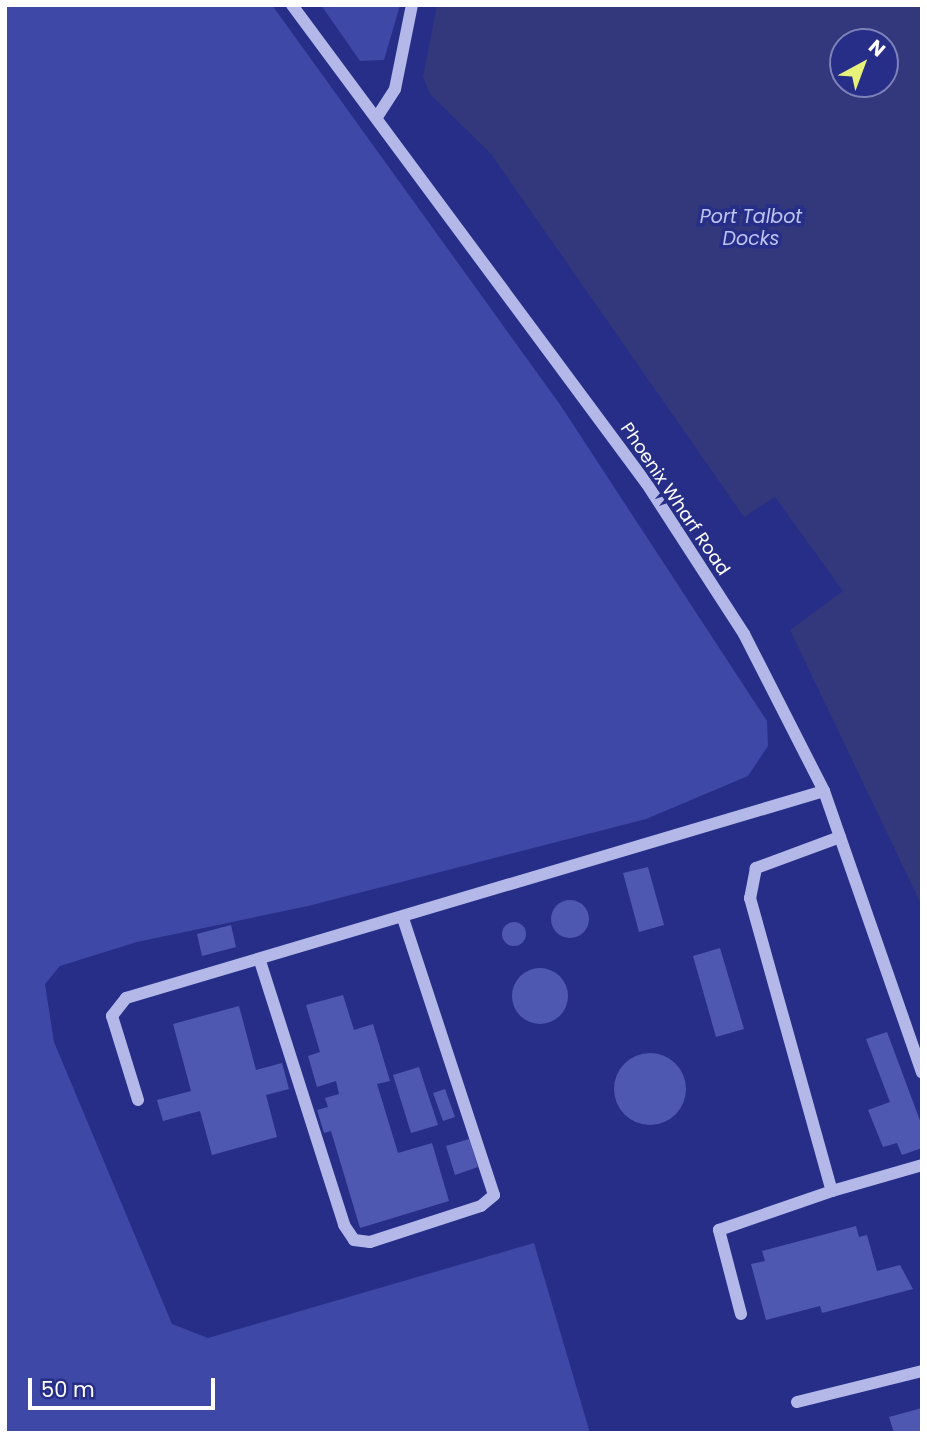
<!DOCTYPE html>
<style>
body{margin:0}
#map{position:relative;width:927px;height:1438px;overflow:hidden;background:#272e88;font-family:Poppins,sans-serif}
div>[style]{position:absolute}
.green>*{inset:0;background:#3e48a7}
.water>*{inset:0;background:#33377c}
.building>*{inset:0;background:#4f58b0}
.round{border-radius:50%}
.minor>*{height:12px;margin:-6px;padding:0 6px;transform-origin:6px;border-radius:6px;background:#b3b8e9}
span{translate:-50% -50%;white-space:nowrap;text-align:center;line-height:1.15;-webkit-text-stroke:7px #272e88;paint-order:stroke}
.street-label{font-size:18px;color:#fff}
.water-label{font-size:19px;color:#bfc4f0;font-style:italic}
.frame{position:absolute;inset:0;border:7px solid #fff;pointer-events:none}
.north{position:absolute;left:829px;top:28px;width:70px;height:70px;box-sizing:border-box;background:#272e88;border:2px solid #7d82b8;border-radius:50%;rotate:41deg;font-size:19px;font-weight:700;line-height:28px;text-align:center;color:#fff}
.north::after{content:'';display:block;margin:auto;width:24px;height:32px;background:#e8f179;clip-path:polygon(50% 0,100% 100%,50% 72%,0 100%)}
.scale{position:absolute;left:28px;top:1378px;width:187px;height:32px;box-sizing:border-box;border:4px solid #fff;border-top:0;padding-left:9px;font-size:21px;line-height:24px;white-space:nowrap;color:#fff;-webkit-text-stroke:5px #272e88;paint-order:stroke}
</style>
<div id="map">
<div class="green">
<i style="clip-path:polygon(5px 5px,272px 5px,561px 406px,767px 721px,768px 746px,748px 776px,646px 819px,308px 906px,137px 942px,60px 966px,45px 984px,54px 1042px,172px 1324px,208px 1338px,534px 1243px,590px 1433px,5px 1433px)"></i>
<i style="clip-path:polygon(321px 5px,400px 5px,384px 60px,360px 61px)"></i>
</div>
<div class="water">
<i style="clip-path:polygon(evenodd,437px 5px,922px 5px,922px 906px,790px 630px,843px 591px,775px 497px,744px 517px,491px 154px,430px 94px,423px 77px,437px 5px,843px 42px,885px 42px,885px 84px,843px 84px,843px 42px)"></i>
</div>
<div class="building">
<i style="clip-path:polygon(648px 867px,664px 925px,639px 932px,623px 873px)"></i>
<i class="round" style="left:551px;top:900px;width:38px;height:38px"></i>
<i class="round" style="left:502px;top:922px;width:24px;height:24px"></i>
<i style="clip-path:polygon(231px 925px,236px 947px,202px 956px,197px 934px)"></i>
<i style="clip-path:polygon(720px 948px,744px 1029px,716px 1037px,693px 956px)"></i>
<i class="round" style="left:512px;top:968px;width:56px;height:56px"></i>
<i style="clip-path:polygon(343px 995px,354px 1030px,373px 1024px,390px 1081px,377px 1084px,398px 1153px,432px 1143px,449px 1201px,360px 1228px,331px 1131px,324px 1133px,317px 1110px,328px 1107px,325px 1098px,339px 1094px,336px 1081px,317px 1087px,308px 1056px,320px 1052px,306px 1005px)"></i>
<i style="clip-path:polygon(239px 1006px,256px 1070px,282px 1063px,289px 1089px,266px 1095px,277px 1137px,212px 1155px,200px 1111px,163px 1121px,157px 1100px,191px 1091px,173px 1024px)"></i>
<i style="clip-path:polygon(887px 1032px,922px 1126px,922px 1148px,902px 1155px,897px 1143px,883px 1147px,868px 1110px,890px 1102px,866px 1039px)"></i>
<i class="round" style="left:614px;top:1053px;width:72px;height:72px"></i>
<i style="clip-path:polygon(419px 1067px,438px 1125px,411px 1133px,393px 1075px)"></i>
<i style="clip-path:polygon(445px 1089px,455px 1117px,443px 1121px,433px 1093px)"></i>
<i style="clip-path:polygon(469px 1139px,478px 1167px,455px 1175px,446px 1146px)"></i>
<i style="clip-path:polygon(856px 1226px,859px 1237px,867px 1235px,877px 1271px,900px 1265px,913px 1289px,822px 1313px,820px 1306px,766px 1320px,751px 1264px,765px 1261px,762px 1251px)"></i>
<i style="clip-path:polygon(922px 1408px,922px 1433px,894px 1433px,889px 1417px)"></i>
</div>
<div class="minor">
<i style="left:292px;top:5px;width:596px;rotate:53.46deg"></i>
<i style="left:647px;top:484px;width:179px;rotate:57.1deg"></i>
<i style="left:744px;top:634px;width:176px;rotate:63deg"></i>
<i style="left:824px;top:791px;width:298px;rotate:70.8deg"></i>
<i style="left:377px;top:117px;width:33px;rotate:-57deg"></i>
<i style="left:395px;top:89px;width:86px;rotate:-78.6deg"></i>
<i style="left:840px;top:837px;width:90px;rotate:159.7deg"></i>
<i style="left:756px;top:868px;width:31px;rotate:101deg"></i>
<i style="left:750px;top:898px;width:304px;rotate:74.4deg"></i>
<i style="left:832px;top:1191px;width:94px;rotate:-16.1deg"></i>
<i style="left:260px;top:961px;width:277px;rotate:72.3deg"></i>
<i style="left:344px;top:1225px;width:18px;rotate:56deg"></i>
<i style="left:354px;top:1240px;width:16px;rotate:7deg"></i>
<i style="left:370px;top:1242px;width:117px;rotate:-18deg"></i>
<i style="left:481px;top:1206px;width:17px;rotate:-40deg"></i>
<i style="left:494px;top:1195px;width:292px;rotate:-108.2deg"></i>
<i style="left:138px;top:1100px;width:88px;rotate:-107.2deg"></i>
<i style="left:112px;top:1016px;width:23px;rotate:-52deg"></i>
<i style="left:126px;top:998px;width:728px;rotate:-16.52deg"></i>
<i style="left:741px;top:1314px;width:87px;rotate:-104.7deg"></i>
<i style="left:719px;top:1230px;width:120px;rotate:-19deg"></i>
<i style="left:797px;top:1402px;width:129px;rotate:-13.9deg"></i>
</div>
<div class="street-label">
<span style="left:675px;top:499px;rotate:56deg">Phoenix Wharf Road</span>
</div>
<div class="water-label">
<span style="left:751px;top:228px">Port Talbot<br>Docks</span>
</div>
<div class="frame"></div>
<div class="north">N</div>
<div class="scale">50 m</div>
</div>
